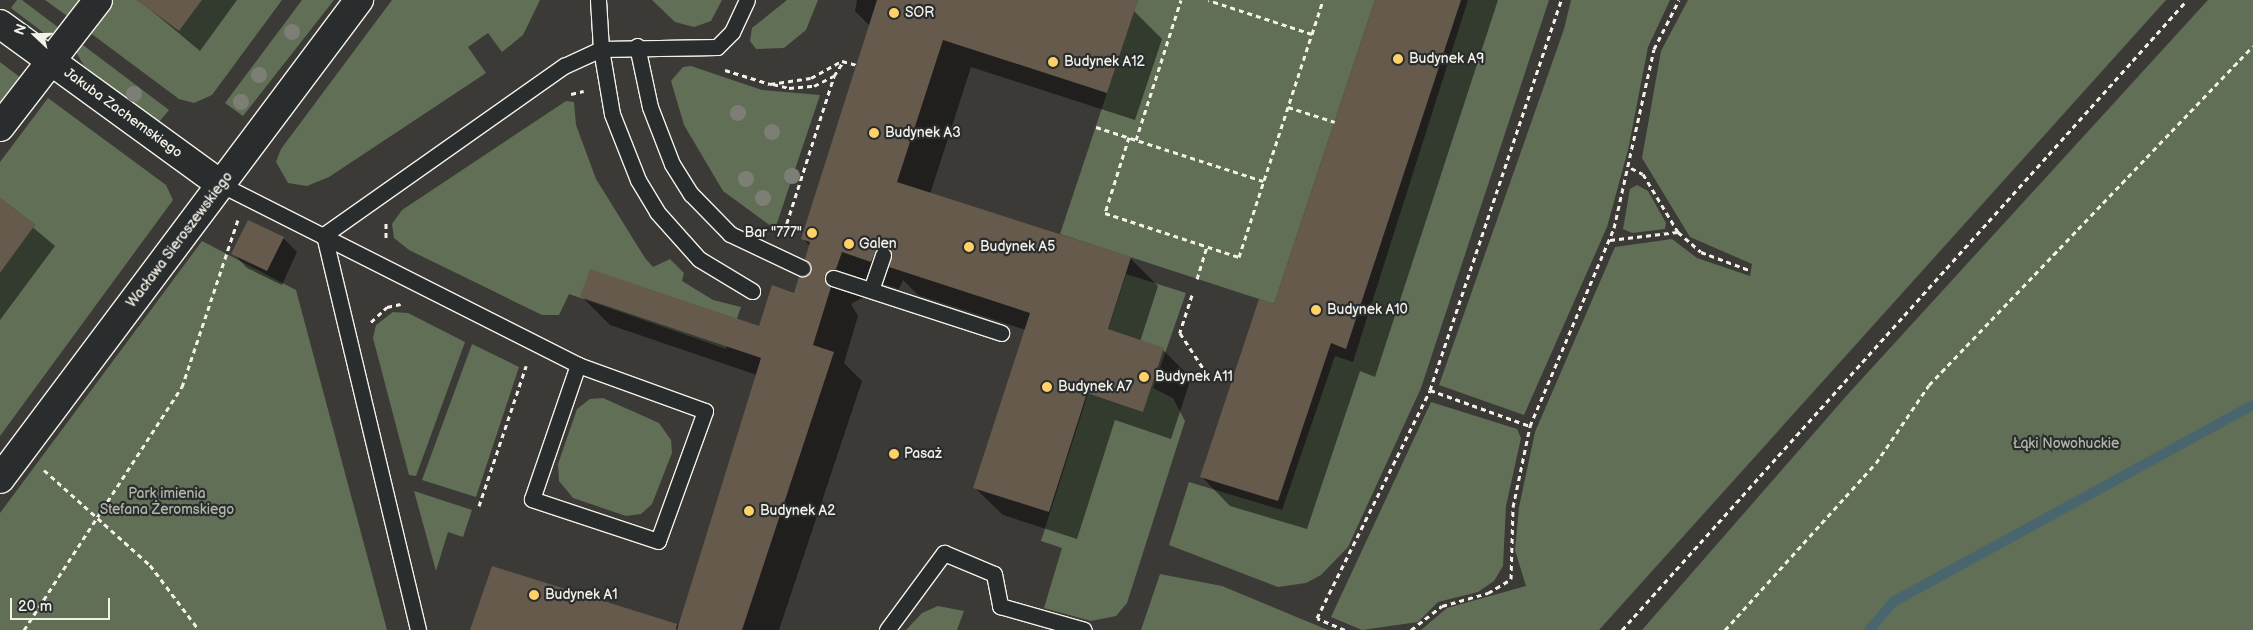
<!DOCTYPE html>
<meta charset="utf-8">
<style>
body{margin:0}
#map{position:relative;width:2253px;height:630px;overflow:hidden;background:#3c3a37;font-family:"Balsamiq Sans",sans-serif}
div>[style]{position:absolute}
.green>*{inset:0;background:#616f57}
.shadow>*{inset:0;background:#0007}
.stream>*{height:10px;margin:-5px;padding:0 5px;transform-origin:5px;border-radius:5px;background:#49656d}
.building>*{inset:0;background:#665a4d}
.path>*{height:3px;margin-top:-1.5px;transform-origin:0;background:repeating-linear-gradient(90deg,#f4f1e8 0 5px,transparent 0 9px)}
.roads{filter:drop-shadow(1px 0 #f4f1e8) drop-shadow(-1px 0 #f4f1e8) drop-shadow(0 1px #f4f1e8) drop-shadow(0 -1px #f4f1e8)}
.lane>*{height:15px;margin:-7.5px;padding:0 7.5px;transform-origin:7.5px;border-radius:7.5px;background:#2a2d2e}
.street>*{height:28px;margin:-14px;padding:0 14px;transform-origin:14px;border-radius:14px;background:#2a2d2e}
.trees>*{width:16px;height:16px;margin:-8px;border-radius:50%;background:#7d7e75}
.dots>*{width:14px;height:14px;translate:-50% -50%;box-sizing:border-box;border:2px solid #2a2d2e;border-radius:50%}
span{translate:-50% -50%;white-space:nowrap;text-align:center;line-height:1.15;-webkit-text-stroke:4.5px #2a2d2e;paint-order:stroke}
.poi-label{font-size:14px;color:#f4f1e8}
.left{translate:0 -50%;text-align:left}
.right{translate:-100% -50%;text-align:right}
.street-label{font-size:14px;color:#f4f1e8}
.park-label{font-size:14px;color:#b2b6a7}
.north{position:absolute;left:10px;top:10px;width:50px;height:50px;-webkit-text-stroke:4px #2a2d2e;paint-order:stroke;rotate:291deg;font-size:14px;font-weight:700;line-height:20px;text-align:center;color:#f4f1e8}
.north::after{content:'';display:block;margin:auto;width:18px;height:22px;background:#f4f1e8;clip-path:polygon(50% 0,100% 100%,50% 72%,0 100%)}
.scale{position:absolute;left:10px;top:598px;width:100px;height:22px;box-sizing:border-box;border:2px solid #f4f1e8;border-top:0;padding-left:6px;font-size:15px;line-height:18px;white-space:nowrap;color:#f4f1e8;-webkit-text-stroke:4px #2a2d2e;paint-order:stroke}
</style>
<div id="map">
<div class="green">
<i style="clip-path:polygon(17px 0,22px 0,63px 31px,49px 37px,11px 8px)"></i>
<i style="clip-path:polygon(45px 0,84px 0,70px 18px)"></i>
<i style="clip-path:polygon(112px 0,137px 0,179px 31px,202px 0,282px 0,212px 95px,194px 103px,179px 99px,89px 32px)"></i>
<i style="clip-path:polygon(302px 0,334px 0,243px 116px,225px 103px)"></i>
<i style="clip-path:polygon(392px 0,540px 0,523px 35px,502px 52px,488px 33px,468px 47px,486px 73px,329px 177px,307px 186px,288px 183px,276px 162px,281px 149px)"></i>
<i style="clip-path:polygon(652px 0,722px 0,711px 21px,694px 27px,675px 22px)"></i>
<i style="clip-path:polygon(787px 0,818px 0,806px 30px,784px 48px,756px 49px,750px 41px,752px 28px)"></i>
<i style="clip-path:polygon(1138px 0,1375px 0,1274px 304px,1060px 234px)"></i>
<i style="clip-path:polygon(1468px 0,1549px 0,1421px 388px,1348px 547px,1321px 575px,1306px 583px,1278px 587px,1169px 545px,1189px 482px,1282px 510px,1335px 356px,1353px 362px)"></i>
<i style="clip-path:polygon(1571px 0,1670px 0,1648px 47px,1628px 150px,1607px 227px,1524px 415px,1439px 385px,1564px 29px)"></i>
<i style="clip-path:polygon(1688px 0,2166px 0,1599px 630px,1421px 630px,1447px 608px,1526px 586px,1515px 550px,1519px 507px,1535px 432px,1615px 247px,1672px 239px,1697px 258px,1750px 276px,1752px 264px,1690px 237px,1642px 158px,1661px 51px)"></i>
<i style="clip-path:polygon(2208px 0,2253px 0,2253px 630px,1642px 630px,1849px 393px)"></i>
<i style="clip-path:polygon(79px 42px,169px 110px,159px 122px,84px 66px,76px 52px)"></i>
<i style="clip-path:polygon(0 62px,21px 78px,0 113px)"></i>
<i style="clip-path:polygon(691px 66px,762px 90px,820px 95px,775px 229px,723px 191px,684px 125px,671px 81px,683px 67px)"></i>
<i style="clip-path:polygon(48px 98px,166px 185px,173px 200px,0 436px,0 273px,35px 225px,0 198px,0 162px)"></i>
<i style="clip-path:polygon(566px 101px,574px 102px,576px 125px,596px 179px,645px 258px,653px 267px,670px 259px,684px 273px,682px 281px,713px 300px,741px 307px,726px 349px,569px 294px,559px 315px,542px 315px,409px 250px,394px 238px,392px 224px,402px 210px)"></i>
<i style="clip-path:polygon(1637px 185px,1648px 191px,1666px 223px,1665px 229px,1632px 233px,1623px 229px,1630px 189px)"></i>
<i style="clip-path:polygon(202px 241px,296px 290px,387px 630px,0 630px,0 513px)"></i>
<i style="clip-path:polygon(1126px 274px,1186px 293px,1153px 388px,1173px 398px,1185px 421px,1127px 603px,1116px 616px,1091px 621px,1044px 608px,1062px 548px,1041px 541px)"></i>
<i style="clip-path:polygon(393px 312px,408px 313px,465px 342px,416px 476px,409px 475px,373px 338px,376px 325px)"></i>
<i style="clip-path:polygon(472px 344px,519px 367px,476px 497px,422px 480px)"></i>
<i style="clip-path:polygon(603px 398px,659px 423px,671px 440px,672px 453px,652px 504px,641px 514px,626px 516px,573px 498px,559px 481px,558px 464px,577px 409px,590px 399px)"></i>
<i style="clip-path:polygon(1431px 402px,1517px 429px,1521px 438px,1506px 506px,1503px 566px,1494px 581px,1478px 592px,1438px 602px,1418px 622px,1362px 630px,1331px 617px)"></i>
<i style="clip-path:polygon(414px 491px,472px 510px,463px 537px,448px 532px,436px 571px)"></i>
<i style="clip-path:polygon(1160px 574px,1222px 586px,1328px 630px,1141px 630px)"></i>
<i style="clip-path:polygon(938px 606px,964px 611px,957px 630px,906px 630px,922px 613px)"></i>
</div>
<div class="shadow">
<i style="clip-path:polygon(139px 0,237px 0,200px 51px)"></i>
<i style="clip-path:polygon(857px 0,1099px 0,1134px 11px,1162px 39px,1135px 120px,971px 67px,930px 194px,1130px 258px,1158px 286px,1140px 342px,1163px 350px,1191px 378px,1171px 439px,1115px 420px,1077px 539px,1003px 515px,974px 487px,1026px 330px,918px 295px,903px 280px,899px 289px,870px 280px,864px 297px,851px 304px,858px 316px,844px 363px,862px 381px,779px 630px,472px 630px,492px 568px,680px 626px,757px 375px,610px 325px,582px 297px,760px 328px,795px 294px,812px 273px,810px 246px,802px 238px,870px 26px,855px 11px)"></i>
<i style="clip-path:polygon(1376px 0,1498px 0,1375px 377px,1360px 371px,1307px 529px,1230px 506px,1202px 477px,1275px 306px)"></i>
<i style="clip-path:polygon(0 200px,55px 246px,0 320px)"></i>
<i style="clip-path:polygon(283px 238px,297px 252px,282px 285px,247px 268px,233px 253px)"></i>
</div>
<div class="stream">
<i style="left:1869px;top:630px;width:37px;rotate:-49deg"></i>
<i style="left:1893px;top:602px;width:410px;rotate:-28.7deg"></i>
</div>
<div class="building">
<i style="clip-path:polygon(137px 0,202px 0,179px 31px)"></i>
<i style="clip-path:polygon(877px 0,1138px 0,1107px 93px,943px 40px,897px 182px,1131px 257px,1108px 329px,1164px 348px,1143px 412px,1087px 393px,1049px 512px,973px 488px,1030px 313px,889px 267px,892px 254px,886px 246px,877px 248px,871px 262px,842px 252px,836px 269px,824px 276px,831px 287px,813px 345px,834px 352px,742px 630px,677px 630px,761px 358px,580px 297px,590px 269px,759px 326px,772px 285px,794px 293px,799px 277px,811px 272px,805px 259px,810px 242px,801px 239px)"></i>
<i style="clip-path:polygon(1375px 0,1461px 0,1346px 349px,1331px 343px,1278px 501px,1200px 477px,1259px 299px,1274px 304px)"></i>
<i style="clip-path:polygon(0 198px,35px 225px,0 273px)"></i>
<i style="clip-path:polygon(248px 220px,284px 237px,267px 271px,231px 254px)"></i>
<i style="clip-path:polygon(492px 566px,677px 624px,676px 630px,470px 630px)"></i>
</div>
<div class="path">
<i style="left:1312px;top:34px;width:36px;rotate:-72deg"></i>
<i style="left:725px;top:70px;width:47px;rotate:17.3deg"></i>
<i style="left:770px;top:84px;width:41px;rotate:-8.3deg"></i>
<i style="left:811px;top:78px;width:35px;rotate:-29deg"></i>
<i style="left:842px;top:61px;width:16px;rotate:15deg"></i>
<i style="left:773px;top:84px;width:16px;rotate:14deg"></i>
<i style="left:789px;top:88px;width:25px;rotate:-5deg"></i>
<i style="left:814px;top:86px;width:22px;rotate:-27deg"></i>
<i style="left:834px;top:76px;width:17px;rotate:-57deg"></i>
<i style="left:571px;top:94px;width:13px;rotate:-13deg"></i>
<i style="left:1288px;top:107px;width:49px;rotate:17.7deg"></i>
<i style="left:1096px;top:127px;width:176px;rotate:17.9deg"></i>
<i style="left:1129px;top:137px;width:80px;rotate:107.5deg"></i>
<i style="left:1105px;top:213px;width:141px;rotate:18.2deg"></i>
<i style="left:1239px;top:257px;width:235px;rotate:-71.9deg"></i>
<i style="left:1312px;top:34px;width:109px;rotate:-161.9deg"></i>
<i style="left:1136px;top:140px;width:147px;rotate:-72.2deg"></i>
<i style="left:1631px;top:168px;width:13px;rotate:27deg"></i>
<i style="left:1643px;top:174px;width:68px;rotate:58.9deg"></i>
<i style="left:386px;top:223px;width:16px;rotate:90deg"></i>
<i style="left:784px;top:232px;width:164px;rotate:-72.2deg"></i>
<i style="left:1610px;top:240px;width:68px;rotate:-6.7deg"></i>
<i style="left:1678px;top:232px;width:30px;rotate:41deg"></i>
<i style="left:1701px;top:252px;width:51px;rotate:20.6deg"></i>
<i style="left:1197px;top:279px;width:34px;rotate:-73deg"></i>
<i style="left:1192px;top:295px;width:40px;rotate:108deg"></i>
<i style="left:1180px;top:333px;width:42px;rotate:56.7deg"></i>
<i style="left:371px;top:322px;width:22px;rotate:-43deg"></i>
<i style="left:387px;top:307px;width:14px;rotate:-12deg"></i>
<i style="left:1430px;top:390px;width:106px;rotate:19.8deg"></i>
<i style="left:44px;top:470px;width:142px;rotate:41.9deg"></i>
<i style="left:150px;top:565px;width:81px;rotate:53deg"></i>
<i style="left:479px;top:506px;width:148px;rotate:-71.4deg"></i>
<i style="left:24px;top:630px;width:290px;rotate:-57deg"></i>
<i style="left:182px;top:387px;width:176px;rotate:-71.5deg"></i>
<i style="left:1345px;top:630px;width:30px;rotate:-157deg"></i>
<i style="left:1317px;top:618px;width:254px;rotate:-63.6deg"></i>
<i style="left:1430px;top:390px;width:411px;rotate:-71.4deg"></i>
<i style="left:1411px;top:630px;width:39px;rotate:-38deg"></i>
<i style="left:1442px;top:606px;width:48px;rotate:-15.8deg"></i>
<i style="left:1488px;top:593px;width:27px;rotate:-31deg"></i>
<i style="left:1511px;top:579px;width:72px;rotate:-88.4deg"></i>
<i style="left:1513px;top:507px;width:83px;rotate:-78.1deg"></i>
<i style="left:1530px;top:426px;width:215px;rotate:-67deg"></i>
<i style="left:1614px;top:228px;width:183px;rotate:-77.4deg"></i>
<i style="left:1654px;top:49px;width:55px;rotate:-63deg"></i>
<i style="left:1622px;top:630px;width:846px;rotate:-48.11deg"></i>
<i style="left:1725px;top:630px;width:225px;rotate:-47.9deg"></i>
<i style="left:1876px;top:463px;width:94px;rotate:-55.8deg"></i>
<i style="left:1929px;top:385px;width:469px;rotate:-46.3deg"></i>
</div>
<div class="roads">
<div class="lane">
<i style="left:598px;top:0;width:49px;rotate:86.5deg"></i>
<i style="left:601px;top:49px;width:116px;rotate:-1deg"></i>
<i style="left:717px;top:47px;width:21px;rotate:-45deg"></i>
<i style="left:732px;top:32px;width:35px;rotate:-65deg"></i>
<i style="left:637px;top:46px;width:62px;rotate:78deg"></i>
<i style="left:650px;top:107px;width:61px;rotate:68.9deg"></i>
<i style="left:672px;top:164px;width:36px;rotate:58deg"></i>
<i style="left:691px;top:194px;width:56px;rotate:45.7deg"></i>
<i style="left:730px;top:234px;width:80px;rotate:25.3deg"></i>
<i style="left:222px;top:185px;width:399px;rotate:26.8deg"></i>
<i style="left:578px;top:365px;width:135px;rotate:19.9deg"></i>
<i style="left:705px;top:411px;width:138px;rotate:109.9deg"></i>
<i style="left:658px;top:541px;width:133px;rotate:-161.6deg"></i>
<i style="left:532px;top:499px;width:142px;rotate:-71.1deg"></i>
<i style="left:324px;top:235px;width:294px;rotate:-35.2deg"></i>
<i style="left:564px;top:66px;width:41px;rotate:-24.7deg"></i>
<i style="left:601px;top:49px;width:66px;rotate:80.4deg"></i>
<i style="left:612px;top:114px;width:71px;rotate:68.5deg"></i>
<i style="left:638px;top:180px;width:37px;rotate:59deg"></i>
<i style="left:657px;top:212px;width:63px;rotate:48.2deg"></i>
<i style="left:699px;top:259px;width:62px;rotate:31.1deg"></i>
<i style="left:324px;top:235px;width:406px;rotate:76.6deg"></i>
<i style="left:833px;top:278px;width:177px;rotate:18.1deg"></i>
<i style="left:871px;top:290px;width:37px;rotate:-71deg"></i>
<i style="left:887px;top:630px;width:96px;rotate:-53.5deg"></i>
<i style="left:944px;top:553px;width:54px;rotate:22.8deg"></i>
<i style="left:994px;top:574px;width:33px;rotate:79deg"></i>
<i style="left:1000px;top:606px;width:87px;rotate:15.9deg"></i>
</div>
<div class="street">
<i style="left:0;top:24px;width:274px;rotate:36deg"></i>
<i style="left:0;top:127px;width:160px;rotate:-52.3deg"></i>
<i style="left:0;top:479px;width:599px;rotate:-53.15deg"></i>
</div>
</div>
<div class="trees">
<i style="left:292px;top:32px"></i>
<i style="left:259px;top:75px"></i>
<i style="left:134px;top:94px"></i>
<i style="left:241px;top:102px"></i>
<i style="left:738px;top:113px"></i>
<i style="left:772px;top:132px"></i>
<i style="left:792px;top:176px"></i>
<i style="left:746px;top:179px"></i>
<i style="left:763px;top:198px"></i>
</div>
<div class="dots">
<i style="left:894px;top:13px;background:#ffd166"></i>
<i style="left:1398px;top:59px;background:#ffd166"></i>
<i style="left:1053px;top:62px;background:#ffd166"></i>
<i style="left:874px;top:133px;background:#ffd166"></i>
<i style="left:812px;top:233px;background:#ffd166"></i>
<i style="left:849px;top:244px;background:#ffd166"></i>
<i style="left:969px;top:247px;background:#ffd166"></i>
<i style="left:1316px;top:310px;background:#ffd166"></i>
<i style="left:1144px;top:377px;background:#ffd166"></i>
<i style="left:1047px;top:387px;background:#ffd166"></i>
<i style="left:894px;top:454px;background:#ffd166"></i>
<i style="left:749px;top:511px;background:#ffd166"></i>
<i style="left:534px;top:595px;background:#ffd166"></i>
</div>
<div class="poi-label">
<span class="left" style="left:905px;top:13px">SOR</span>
<span class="left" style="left:1409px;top:59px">Budynek A9</span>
<span class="left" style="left:1064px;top:62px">Budynek A12</span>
<span class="left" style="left:885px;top:133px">Budynek A3</span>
<span class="right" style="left:802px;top:233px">Bar "777"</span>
<span class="left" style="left:859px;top:244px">Galen</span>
<span class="left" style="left:980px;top:247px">Budynek A5</span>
<span class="left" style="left:1327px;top:310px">Budynek A10</span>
<span class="left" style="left:1155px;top:377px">Budynek A11</span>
<span class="left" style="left:1058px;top:387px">Budynek A7</span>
<span class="left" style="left:904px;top:454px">Pasaż</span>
<span class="left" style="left:760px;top:511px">Budynek A2</span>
<span class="left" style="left:545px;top:595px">Budynek A1</span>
</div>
<div class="street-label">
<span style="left:123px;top:113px;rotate:36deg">Jakuba Zachemskiego</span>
<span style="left:180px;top:240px;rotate:-53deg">Wacława Sieroszewskiego</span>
</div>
<div class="park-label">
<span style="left:2066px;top:444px">Łąki Nowohuckie</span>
<span style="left:167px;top:502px">Park imienia<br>Stefana Żeromskiego</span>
</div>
<div class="north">N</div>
<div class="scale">20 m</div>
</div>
